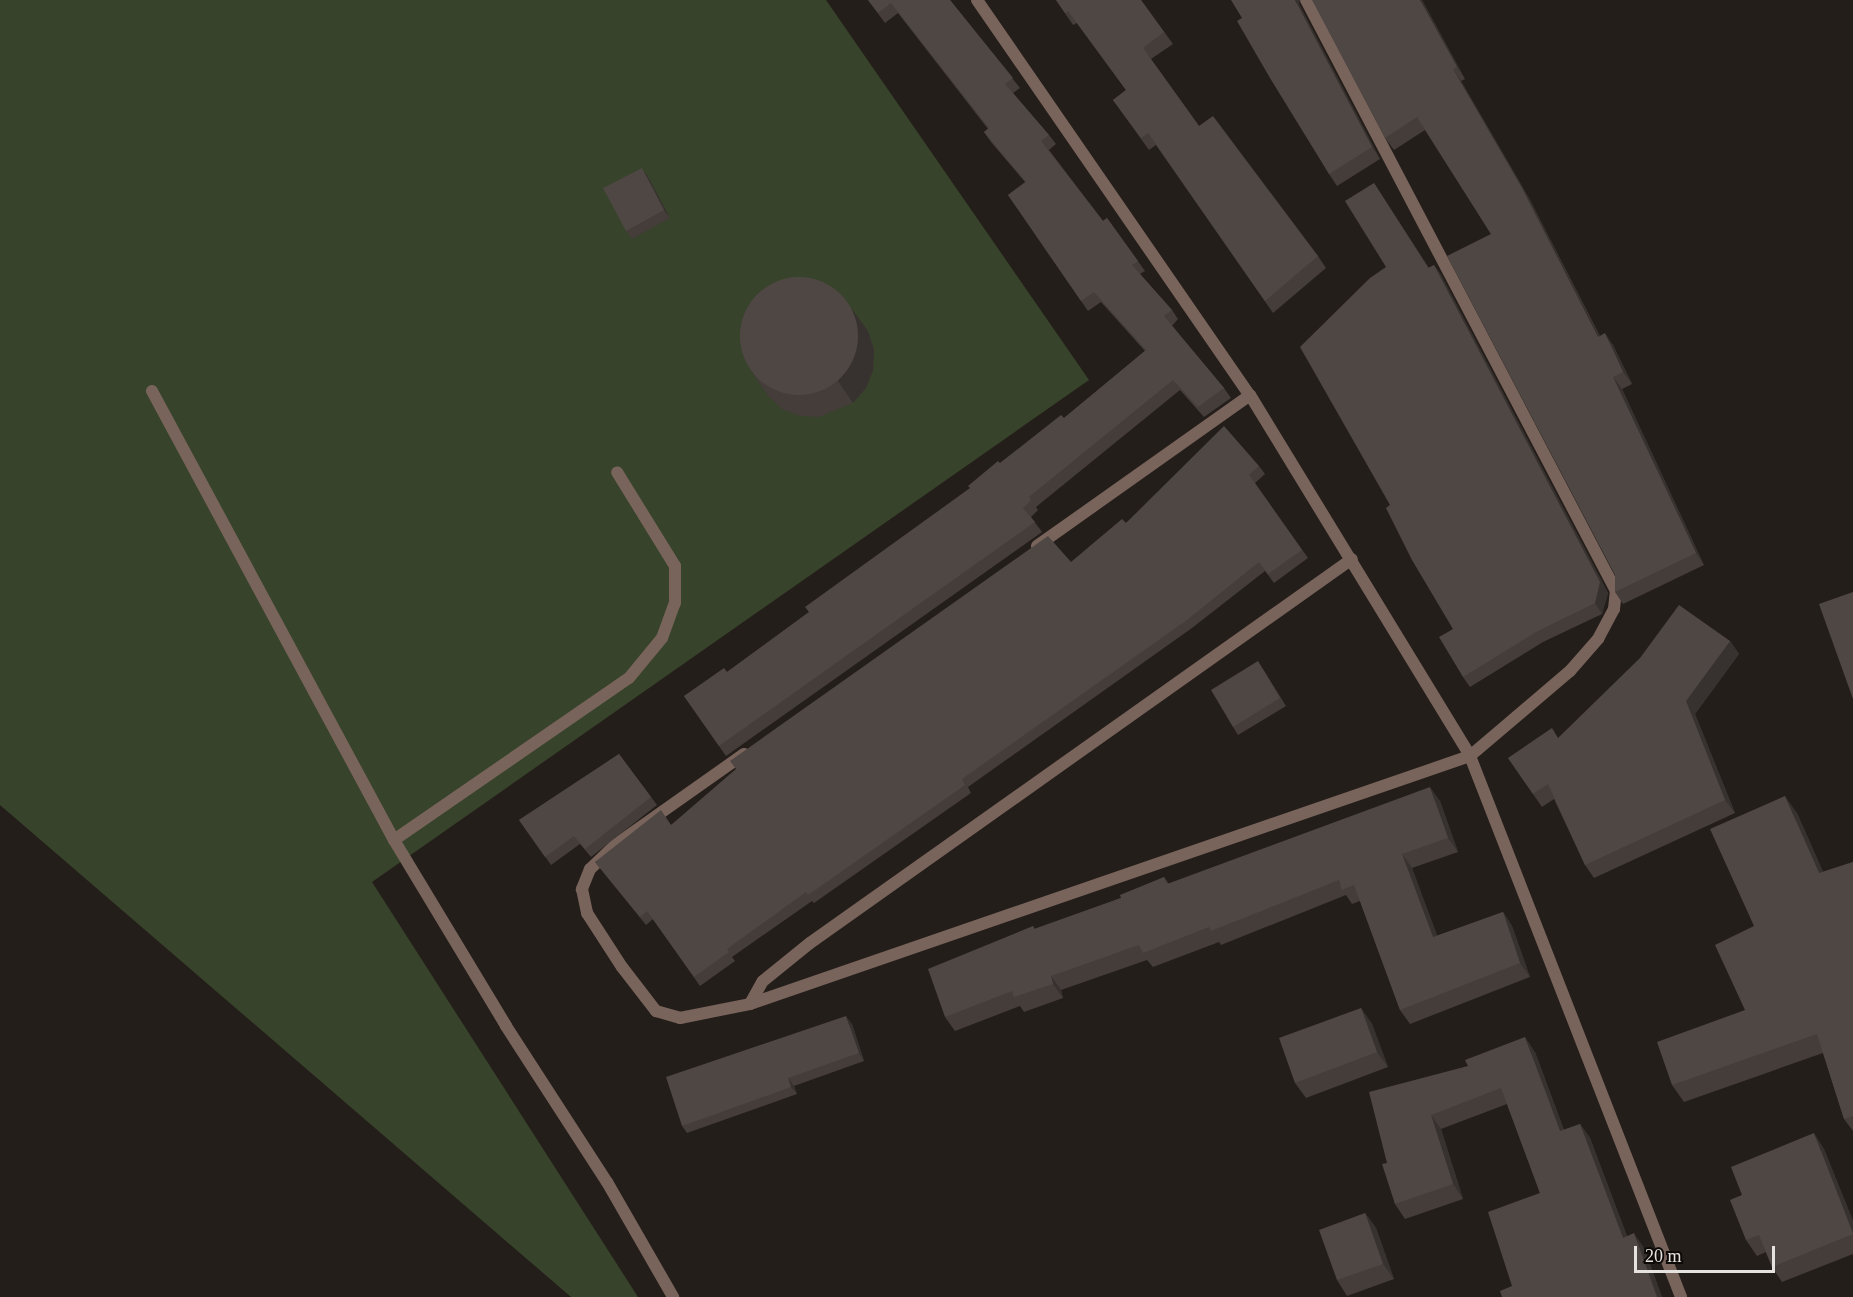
<!DOCTYPE html>
<style>
body{margin:0}
#map{position:relative;width:1853px;height:1297px;overflow:hidden;background:#241e1a;font-family:Georgia,serif}
div>[style]{position:absolute}
.green>*{inset:0;background:#37432a}
.service>*{height:12px;margin:-6px;padding:0 6px;transform-origin:6px;border-radius:6px;background:#79645c}
.minor>*{height:12px;margin:-6px;padding:0 6px;transform-origin:6px;border-radius:6px;background:#79645c}
.wall>*{inset:0;background:#443d3a}
.shaded-wall>*{inset:0;background:#37322f}
.building>*{inset:0;background:#4f4743}
.round{border-radius:50%}
span{translate:-50% -50%;white-space:nowrap;text-align:center;line-height:1.15;-webkit-text-stroke:6px #0c0907;paint-order:stroke}
.scale{position:absolute;left:1634px;top:1246px;width:141px;height:27px;box-sizing:border-box;border:3px solid #e6e2df;border-top:0;padding-left:8px;font-size:18px;line-height:21px;white-space:nowrap;color:#e6e2df;-webkit-text-stroke:4px #0c0907;paint-order:stroke}
</style>
<div id="map">
<div class="green">
<i style="clip-path:polygon(0 0,826px 0,1089px 380px,372px 882px,638px 1297px,571px 1297px,0 805px)"></i>
</div>
<div class="service">
<i style="left:152px;top:391px;width:510px;rotate:61.68deg"></i>
<i style="left:394px;top:840px;width:217px;rotate:58.9deg"></i>
<i style="left:506px;top:1026px;width:186px;rotate:57.1deg"></i>
<i style="left:607px;top:1182px;width:133px;rotate:60.1deg"></i>
<i style="left:394px;top:840px;width:285px;rotate:-34.6deg"></i>
<i style="left:629px;top:678px;width:52px;rotate:-50.5deg"></i>
<i style="left:662px;top:638px;width:37px;rotate:-70deg"></i>
<i style="left:675px;top:603px;width:37px;rotate:-90deg"></i>
<i style="left:675px;top:566px;width:110px;rotate:-121.7deg"></i>
</div>
<div class="minor">
<i style="left:977px;top:0;width:480px;rotate:55.4deg"></i>
<i style="left:1250px;top:395px;width:423px;rotate:58.6deg"></i>
<i style="left:1470px;top:756px;width:581px;rotate:68.69deg"></i>
<i style="left:1037px;top:546px;width:261px;rotate:-35.3deg"></i>
<i style="left:744px;top:754px;width:158px;rotate:144.8deg"></i>
<i style="left:615px;top:845px;width:35px;rotate:136deg"></i>
<i style="left:590px;top:869px;width:22px;rotate:112deg"></i>
<i style="left:582px;top:889px;width:25px;rotate:78deg"></i>
<i style="left:587px;top:913px;width:64px;rotate:57.1deg"></i>
<i style="left:622px;top:967px;width:56px;rotate:52.3deg"></i>
<i style="left:656px;top:1011px;width:25px;rotate:16deg"></i>
<i style="left:680px;top:1018px;width:71px;rotate:-11.3deg"></i>
<i style="left:750px;top:1004px;width:762px;rotate:-19.01deg"></i>
<i style="left:1470px;top:756px;width:131px;rotate:-40.4deg"></i>
<i style="left:1570px;top:671px;width:43px;rotate:-48.8deg"></i>
<i style="left:1598px;top:639px;width:34px;rotate:-62deg"></i>
<i style="left:1614px;top:609px;width:18px;rotate:-84deg"></i>
<i style="left:1616px;top:591px;width:667px;rotate:-117.68deg"></i>
<i style="left:750px;top:1004px;width:26px;rotate:-61deg"></i>
<i style="left:763px;top:981px;width:60px;rotate:-39deg"></i>
<i style="left:810px;top:943px;width:664px;rotate:-35.32deg"></i>
</div>
<div class="wall">
<i style="clip-path:polygon(868px 0,950px 0,1020px 88px,1013px 93px,1049px 135px,1056px 144px,1049px 150px,1103px 221px,1107px 218px,1145px 271px,1140px 274px,1172px 310px,1178px 319px,1172px 326px,1224px 388px,1231px 398px,1204px 417px,1180px 390px,1036px 507px,1038px 510px,1031px 517px,1042px 532px,726px 756px,684px 696px,727px 672px,809px 612px,970px 489px,1000px 463px,1064px 418px,1145px 351px,1101px 302px,1088px 311px,1008px 195px,1025px 182px,991px 142px,984px 132px,988px 129px,898px 13px,885px 23px)"></i>
<i style="clip-path:polygon(1056px 0,1141px 0,1173px 44px,1151px 59px,1199px 126px,1318px 256px,1326px 268px,1273px 313px,1156px 145px,1149px 150px,1113px 100px,1126px 90px,1077px 23px,1073px 25px)"></i>
<i style="clip-path:polygon(1422px 0,1465px 79px,1461px 81px,1530px 200px,1600px 336px,1613px 345px,1632px 384px,1622px 389px,1704px 565px,1623px 604px,1615px 592px,1615px 575px,1491px 234px,1425px 130px,1394px 150px,1385px 138px)"></i>
<i style="clip-path:polygon(1299px 4px,1380px 159px,1337px 186px,1329px 174px,1242px 18px)"></i>
<i style="clip-path:polygon(647px 175px,670px 218px,632px 239px,626px 231px)"></i>
<i style="clip-path:polygon(1374px 183px,1429px 268px,1434px 265px,1441px 275px,1608px 593px,1602px 614px,1543px 642px,1470px 687px,1463px 677px,1453px 629px,1390px 505px,1386px 267px)"></i>
<i style="clip-path:polygon(868px 331px,874px 350px,873px 370px,866px 388px,853px 403px,819px 417px,800px 416px,782px 409px,768px 396px,753px 374px)"></i>
<i style="clip-path:polygon(1259px 466px,1265px 474px,1255px 483px,1308px 558px,1274px 583px,1265px 571px,1192px 628px,968px 787px,971px 793px,814px 903px,812px 901px,732px 957px,735px 961px,700px 986px,653px 919px,646px 925px,595px 862px,671px 825px,1071px 562px,1126px 523px)"></i>
<i style="clip-path:polygon(1730px 641px,1739px 654px,1695px 714px,1735px 813px,1594px 878px,1585px 865px,1554px 799px,1542px 807px,1508px 758px,1559px 738px)"></i>
<i style="clip-path:polygon(1263px 669px,1286px 706px,1238px 735px,1233px 727px)"></i>
<i style="clip-path:polygon(619px 754px,657px 805px,591px 857px,580px 844px,551px 865px,519px 820px)"></i>
<i style="clip-path:polygon(1440px 801px,1458px 852px,1412px 868px,1437px 936px,1503px 912px,1512px 926px,1530px 977px,1410px 1024px,1400px 1010px,1360px 901px,1352px 904px,1346px 895px,1221px 945px,1219px 942px,1153px 967px,1147px 960px,1061px 990px,1063px 998px,1024px 1012px,1020px 1006px,955px 1031px,945px 1017px,1033px 926px,1035px 929px,1121px 898px,1164px 877px,1169px 884px)"></i>
<i style="clip-path:polygon(1797px 813px,1823px 872px,1853px 862px,1853px 1131px,1844px 1119px,1823px 1053px,1684px 1102px,1672px 1085px,1745px 1010px)"></i>
<i style="clip-path:polygon(1361px 1008px,1372px 1024px,1388px 1067px,1306px 1098px,1295px 1083px)"></i>
<i style="clip-path:polygon(852px 1024px,864px 1061px,794px 1086px,797px 1094px,687px 1133px,682px 1126px)"></i>
<i style="clip-path:polygon(1535px 1052px,1564px 1130px,1580px 1124px,1590px 1138px,1627px 1236px,1644px 1248px,1662px 1297px,1502px 1297px,1512px 1286px,1540px 1193px,1507px 1104px,1441px 1129px,1463px 1199px,1405px 1219px,1395px 1204px,1387px 1163px,1468px 1066px)"></i>
<i style="clip-path:polygon(1824px 1149px,1853px 1221px,1853px 1254px,1782px 1282px,1772px 1267px,1766px 1252px,1757px 1256px,1746px 1240px,1742px 1195px)"></i>
<i style="clip-path:polygon(1365px 1213px,1376px 1228px,1394px 1279px,1347px 1296px,1337px 1280px)"></i>
</div>
<div class="shaded-wall">
<i style="clip-path:polygon(1295px 0,1300px 0,1299px 4px,1380px 159px,1372px 147px)"></i>
<i style="clip-path:polygon(1420px 0,1422px 0,1465px 79px,1457px 67px)"></i>
<i style="clip-path:polygon(1453px 69px,1461px 81px,1530px 200px,1606px 349px,1598px 337px)"></i>
<i style="clip-path:polygon(642px 168px,647px 175px,670px 218px,664px 210px)"></i>
<i style="clip-path:polygon(1434px 265px,1441px 275px,1608px 593px,1602px 614px,1595px 603px)"></i>
<i style="clip-path:polygon(852px 309px,868px 331px,874px 350px,873px 370px,866px 388px,853px 403px,838px 381px)"></i>
<i style="clip-path:polygon(1605px 333px,1613px 345px,1632px 384px,1623px 372px)"></i>
<i style="clip-path:polygon(1613px 377px,1622px 389px,1704px 565px,1696px 553px)"></i>
<i style="clip-path:polygon(1730px 641px,1739px 654px,1695px 714px,1735px 813px,1725px 800px,1686px 701px)"></i>
<i style="clip-path:polygon(1430px 787px,1440px 801px,1458px 852px,1448px 838px)"></i>
<i style="clip-path:polygon(1785px 796px,1797px 813px,1831px 890px,1819px 873px)"></i>
<i style="clip-path:polygon(1402px 854px,1412px 868px,1443px 951px,1433px 937px)"></i>
<i style="clip-path:polygon(1503px 912px,1512px 926px,1530px 977px,1520px 963px)"></i>
<i style="clip-path:polygon(1051px 976px,1061px 990px,1063px 998px,1053px 984px)"></i>
<i style="clip-path:polygon(1361px 1008px,1372px 1024px,1388px 1067px,1377px 1052px)"></i>
<i style="clip-path:polygon(846px 1016px,852px 1024px,864px 1061px,859px 1053px)"></i>
<i style="clip-path:polygon(1525px 1037px,1535px 1052px,1570px 1146px,1560px 1131px)"></i>
<i style="clip-path:polygon(788px 1078px,794px 1086px,797px 1094px,791px 1087px)"></i>
<i style="clip-path:polygon(1431px 1115px,1441px 1129px,1463px 1199px,1453px 1184px)"></i>
<i style="clip-path:polygon(1580px 1124px,1590px 1138px,1633px 1252px,1623px 1238px)"></i>
<i style="clip-path:polygon(1814px 1133px,1824px 1149px,1853px 1221px,1853px 1233px)"></i>
<i style="clip-path:polygon(1365px 1213px,1376px 1228px,1394px 1279px,1383px 1264px)"></i>
<i style="clip-path:polygon(1634px 1233px,1644px 1248px,1662px 1297px,1657px 1297px)"></i>
</div>
<div class="building">
<i style="clip-path:polygon(868px 0,950px 0,1013px 78px,1005px 84px,1049px 135px,1041px 141px,1103px 221px,1107px 218px,1138px 261px,1132px 265px,1172px 310px,1164px 316px,1224px 388px,1198px 407px,1173px 380px,1029px 497px,1031px 500px,1023px 508px,1035px 522px,719px 746px,684px 696px,724px 668px,727px 672px,809px 612px,805px 607px,970px 488px,968px 486px,998px 461px,1000px 463px,1061px 415px,1064px 418px,1146px 350px,1094px 292px,1081px 301px,1008px 195px,1026px 182px,984px 132px,989px 128px,891px 3px,878px 13px)"></i>
<i style="clip-path:polygon(1056px 0,1141px 0,1164px 32px,1143px 48px,1199px 126px,1213px 116px,1318px 256px,1265px 301px,1148px 133px,1141px 138px,1113px 100px,1126px 90px,1068px 11px,1065px 13px)"></i>
<i style="clip-path:polygon(1231px 0,1295px 0,1372px 147px,1329px 174px,1270px 78px,1237px 21px,1242px 18px)"></i>
<i style="clip-path:polygon(1312px 0,1420px 0,1457px 67px,1453px 69px,1522px 188px,1598px 337px,1605px 333px,1623px 372px,1613px 377px,1696px 553px,1615px 592px,1615px 575px,1447px 256px,1491px 234px,1417px 117px,1385px 138px)"></i>
<i style="clip-path:polygon(642px 168px,664px 210px,626px 231px,603px 188px)"></i>
<i style="clip-path:polygon(1374px 183px,1428px 268px,1434px 265px,1600px 582px,1595px 603px,1536px 632px,1463px 677px,1439px 637px,1453px 629px,1412px 560px,1386px 508px,1390px 505px,1300px 347px,1370px 278px,1386px 267px,1345px 201px)"></i>
<i class="round" style="left:740px;top:277px;width:118px;height:118px"></i>
<i style="clip-path:polygon(1224px 426px,1259px 466px,1249px 475px,1302px 550px,1268px 574px,1259px 562px,1187px 620px,962px 779px,965px 785px,808px 895px,806px 892px,727px 949px,729px 952px,694px 977px,647px 911px,640px 917px,595px 862px,661px 810px,671px 825px,736px 769px,730px 761px,1048px 536px,1071px 562px,1122px 519px,1126px 523px)"></i>
<i style="clip-path:polygon(1853px 592px,1853px 699px,1819px 604px)"></i>
<i style="clip-path:polygon(1679px 605px,1730px 641px,1686px 701px,1725px 800px,1585px 865px,1548px 784px,1533px 794px,1508px 758px,1552px 728px,1558px 738px,1640px 658px)"></i>
<i style="clip-path:polygon(1258px 661px,1280px 698px,1233px 727px,1211px 690px)"></i>
<i style="clip-path:polygon(619px 754px,651px 797px,585px 849px,574px 836px,545px 857px,519px 820px)"></i>
<i style="clip-path:polygon(1430px 787px,1448px 838px,1402px 854px,1433px 937px,1503px 912px,1520px 963px,1400px 1010px,1354px 885px,1342px 890px,1339px 880px,1211px 931px,1209px 927px,1143px 953px,1139px 945px,1051px 976px,1053px 984px,1014px 997px,1012px 991px,945px 1017px,928px 969px,1033px 926px,1034px 929px,1121px 898px,1120px 895px,1164px 877px,1167px 884px)"></i>
<i style="clip-path:polygon(1785px 796px,1819px 873px,1853px 862px,1853px 1116px,1844px 1119px,1817px 1034px,1672px 1085px,1657px 1042px,1745px 1010px,1715px 945px,1754px 926px,1710px 829px)"></i>
<i style="clip-path:polygon(1361px 1008px,1377px 1052px,1295px 1083px,1279px 1038px)"></i>
<i style="clip-path:polygon(846px 1016px,859px 1053px,788px 1078px,791px 1087px,682px 1126px,666px 1077px)"></i>
<i style="clip-path:polygon(1525px 1037px,1560px 1131px,1580px 1124px,1623px 1238px,1634px 1233px,1657px 1297px,1502px 1297px,1500px 1291px,1512px 1286px,1488px 1212px,1540px 1193px,1501px 1088px,1431px 1115px,1453px 1184px,1395px 1204px,1382px 1164px,1387px 1163px,1369px 1092px,1468px 1066px,1465px 1060px)"></i>
<i style="clip-path:polygon(1814px 1133px,1853px 1234px,1772px 1267px,1759px 1235px,1746px 1240px,1730px 1200px,1742px 1195px,1731px 1167px)"></i>
<i style="clip-path:polygon(1365px 1213px,1383px 1264px,1337px 1280px,1319px 1230px)"></i>
</div>
<div class="scale">20 m</div>
</div>
